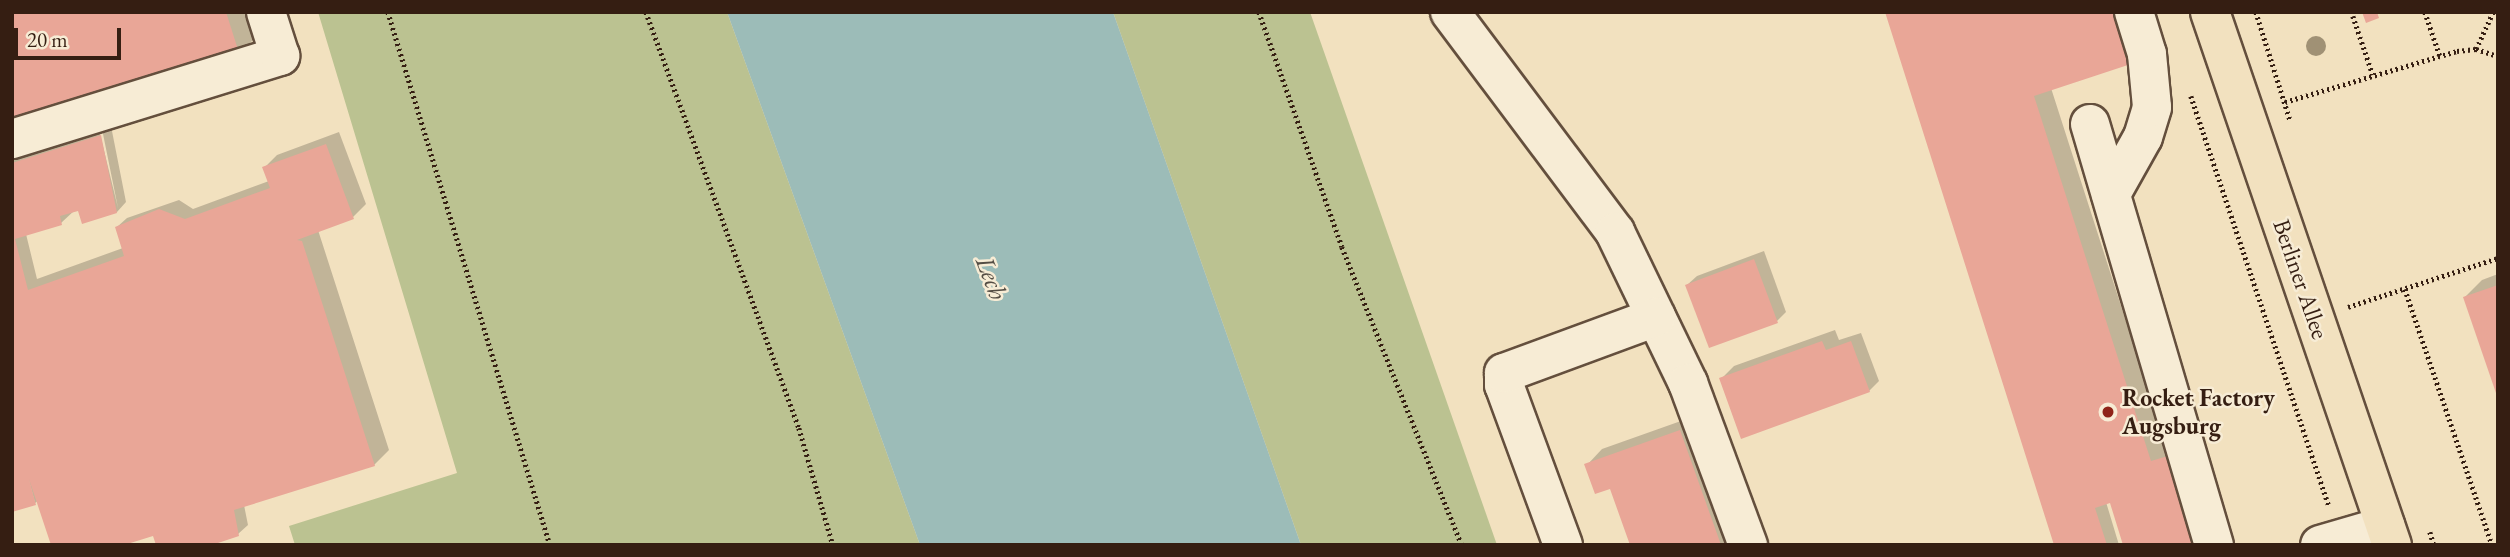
<!DOCTYPE html>
<style>
body{margin:0}
#map{position:relative;width:2510px;height:557px;overflow:hidden;background:#f2e1bf;font-family:"EB Garamond",serif}
div>[style]{position:absolute}
.green>*{inset:0;background:#bbc291}
.water>*{inset:0;background:#9cbcb8}
.shadow>*{inset:0;background:#0003}
.building>*{inset:0;background:#e9a697}
.path>*{height:4.5px;margin-top:-2.25px;transform-origin:0;background:repeating-linear-gradient(90deg,#351e12 0 2px,transparent 0 5.5px)}
.roads{filter:drop-shadow(2px 0 #644f3d) drop-shadow(-2px 0 #644f3d) drop-shadow(0 2px #644f3d) drop-shadow(0 -2px #644f3d)}
.minor>*{height:38px;margin:-19px;padding:0 19px;transform-origin:19px;border-radius:19px;background:#f7ecd5}
.major>*{height:38px;margin:-19px;padding:0 19px;transform-origin:19px;border-radius:19px;background:#f2e1bf}
.trees>*{width:20px;height:20px;margin:-10px;border-radius:50%;background:#a09175}
.dots>*{width:19px;height:19px;translate:-50% -50%;box-sizing:border-box;border:4px solid #f7ecd5;border-radius:50%}
span{translate:-50% -50%;white-space:nowrap;text-align:center;line-height:1.15;-webkit-text-stroke:5px #f7ecd5;paint-order:stroke}
.street-label{font-size:24px;color:#351e12}
.poi-label{font-size:24px;color:#351e12;font-weight:700}
.left{translate:0 -50%;text-align:left}
.water-label{font-size:26px;color:#544d44;font-style:italic}
.frame{position:absolute;inset:0;border:14px solid #351e12;pointer-events:none}
.scale{position:absolute;left:14px;top:28px;width:107px;height:32px;box-sizing:border-box;border:4px solid #351e12;border-top:0;padding-left:9px;font-size:21px;line-height:24px;white-space:nowrap;color:#351e12;-webkit-text-stroke:5px #f7ecd5;paint-order:stroke}
</style>
<div id="map">
<div class="green">
<i style="clip-path:polygon(318px 12px,727px 12px,920px 545px,295px 545px,289px 526px,457px 473px)"></i>
<i style="clip-path:polygon(1113px 12px,1310px 12px,1497px 545px,1301px 545px)"></i>
</div>
<div class="water">
<i style="clip-path:polygon(727px 12px,1113px 12px,1301px 545px,920px 545px)"></i>
</div>
<div class="shadow">
<i style="clip-path:polygon(12px 12px,246px 12px,254px 39px,239px 54px)"></i>
<i style="clip-path:polygon(1888px 12px,2051px 88px,2167px 449px,2211px 545px,2116px 499px,2106px 502px,2119px 545px,2056px 545px)"></i>
<i style="clip-path:polygon(111px 126px,126px 202px,117px 212px,75px 210px,61px 223px,26px 234px,37px 279px,123px 248px,117px 227px,127px 218px,179px 200px,193px 209px,269px 181px,264px 168px,277px 155px,339px 132px,366px 204px,353px 217px,318px 230px,389px 450px,374px 465px,244px 505px,248px 525px,238px 534px,155px 536px,39px 500px,35px 503px,12px 418px,12px 155px,99px 130px,118px 208px,102px 129px)"></i>
<i style="clip-path:polygon(1764px 251px,1786px 312px,1777px 321px,1687px 285px,1697px 276px)"></i>
<i style="clip-path:polygon(2498px 274px,2498px 392px,2465px 297px,2482px 280px)"></i>
<i style="clip-path:polygon(1835px 330px,1839px 340px,1861px 333px,1879px 381px,1869px 391px,1721px 379px,1734px 366px)"></i>
<i style="clip-path:polygon(1695px 416px,1741px 545px,1632px 545px,1611px 487px,1587px 465px,1602px 449px)"></i>
</div>
<div class="building">
<i style="clip-path:polygon(12px 12px,226px 12px,240px 56px,12px 125px)"></i>
<i style="clip-path:polygon(1885px 12px,2118px 12px,2134px 63px,2034px 96px,2151px 461px,2168px 456px,2195px 545px,2123px 545px,2110px 503px,2095px 508px,2107px 545px,2054px 545px)"></i>
<i style="clip-path:polygon(2362px 12px,2377px 12px,2379px 18px,2366px 23px)"></i>
<i style="clip-path:polygon(101px 135px,117px 213px,82px 224px,78px 211px,60px 216px,62px 225px,15px 239px,28px 290px,124px 256px,115px 227px,159px 209px,185px 219px,270px 188px,262px 167px,326px 144px,354px 219px,297px 240px,302px 241px,375px 466px,234px 510px,239px 536px,212px 545px,156px 545px,153px 536px,124px 545px,51px 545px,29px 479px,36px 505px,12px 512px,12px 163px)"></i>
<i style="clip-path:polygon(1754px 259px,1778px 323px,1709px 348px,1685px 285px)"></i>
<i style="clip-path:polygon(2498px 285px,2498px 396px,2497px 396px,2463px 297px)"></i>
<i style="clip-path:polygon(1822px 341px,1826px 350px,1851px 341px,1870px 392px,1741px 439px,1719px 378px)"></i>
<i style="clip-path:polygon(1680px 430px,1721px 545px,1630px 545px,1610px 489px,1595px 494px,1584px 464px)"></i>
</div>
<div class="path">
<i style="left:388px;top:12px;width:557px;rotate:73.09deg"></i>
<i style="left:646px;top:12px;width:443px;rotate:69.8deg"></i>
<i style="left:799px;top:428px;width:122px;rotate:73.8deg"></i>
<i style="left:1259px;top:12px;width:249px;rotate:70.5deg"></i>
<i style="left:1342px;top:247px;width:321px;rotate:68.1deg"></i>
<i style="left:2256px;top:12px;width:113px;rotate:72.5deg"></i>
<i style="left:2425px;top:12px;width:46px;rotate:71.2deg"></i>
<i style="left:2353px;top:16px;width:62px;rotate:71.3deg"></i>
<i style="left:2476px;top:49px;width:41px;rotate:-65.3deg"></i>
<i style="left:2191px;top:96px;width:433px;rotate:71.4deg"></i>
<i style="left:2285px;top:102px;width:179px;rotate:-16.5deg"></i>
<i style="left:2457px;top:51px;width:19px;rotate:-6deg"></i>
<i style="left:2476px;top:49px;width:23px;rotate:18deg"></i>
<i style="left:2405px;top:289px;width:270px;rotate:71.2deg"></i>
<i style="left:2348px;top:307px;width:158px;rotate:-18.1deg"></i>
<i style="left:2430px;top:532px;width:14px;rotate:73deg"></i>
</div>
<div class="roads">
<div class="minor">
<i style="left:1450px;top:12px;width:275px;rotate:53.1deg"></i>
<i style="left:1615px;top:232px;width:168px;rotate:64.2deg"></i>
<i style="left:1688px;top:383px;width:173px;rotate:69.7deg"></i>
<i style="left:2090px;top:124px;width:439px;rotate:73.6deg"></i>
<i style="left:12px;top:139px;width:281px;rotate:-17.2deg"></i>
<i style="left:280px;top:56px;width:46px;rotate:-107.7deg"></i>
<i style="left:2111px;top:194px;width:65px;rotate:-60.7deg"></i>
<i style="left:2143px;top:137px;width:31px;rotate:-73deg"></i>
<i style="left:2152px;top:107px;width:53px;rotate:-95.4deg"></i>
<i style="left:2147px;top:54px;width:44px;rotate:-107.2deg"></i>
<i style="left:1563px;top:545px;width:171px;rotate:-110.2deg"></i>
<i style="left:1504px;top:385px;width:12px;rotate:-90deg"></i>
<i style="left:1504px;top:373px;width:162px;rotate:-20.2deg"></i>
<i style="left:2320px;top:545px;width:68px;rotate:-16.3deg"></i>
</div>
<div class="major">
<i style="left:2210px;top:12px;width:563px;rotate:71.15deg"></i>
</div>
</div>
<div class="trees">
<i style="left:2316px;top:46px"></i>
</div>
<div class="dots">
<i style="left:2108px;top:412px;background:#8f2418"></i>
</div>
<div class="street-label">
<span style="left:2301px;top:279px;rotate:71deg">Berliner Allee</span>
</div>
<div class="poi-label">
<span class="left" style="left:2122px;top:412px">Rocket Factory<br>Augsburg</span>
</div>
<div class="water-label">
<span style="left:991px;top:278px;rotate:69deg">Lech</span>
</div>
<div class="frame"></div>
<div class="scale">20 m</div>
</div>
